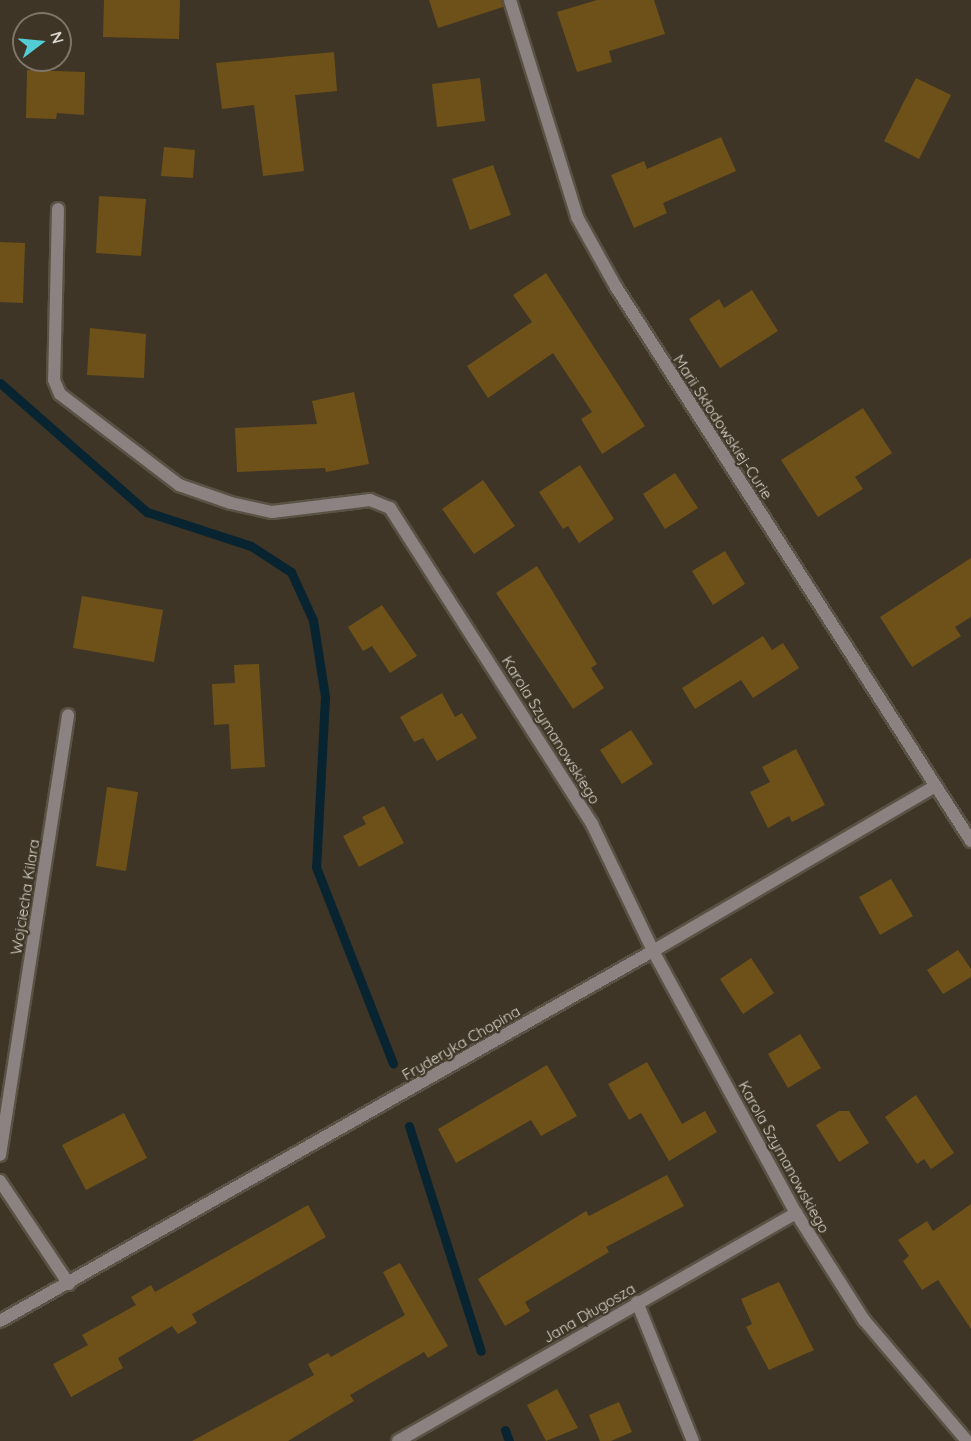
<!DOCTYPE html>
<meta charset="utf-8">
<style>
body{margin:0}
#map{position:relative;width:971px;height:1441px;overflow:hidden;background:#3e3526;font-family:Quicksand,sans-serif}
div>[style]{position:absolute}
.stream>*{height:9px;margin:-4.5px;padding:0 4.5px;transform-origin:4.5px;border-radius:4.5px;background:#082431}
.building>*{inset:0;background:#6e5118}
.roads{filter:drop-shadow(2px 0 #5a5244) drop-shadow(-2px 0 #5a5244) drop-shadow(0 2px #5a5244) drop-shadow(0 -2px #5a5244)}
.street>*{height:12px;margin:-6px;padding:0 6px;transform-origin:6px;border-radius:6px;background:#8c8281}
span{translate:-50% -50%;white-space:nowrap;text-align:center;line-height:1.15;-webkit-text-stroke:4.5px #3e3526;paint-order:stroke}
.street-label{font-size:15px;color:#dad5cc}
.north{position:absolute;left:12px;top:12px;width:60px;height:60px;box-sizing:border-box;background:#3e3526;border:2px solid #7c7568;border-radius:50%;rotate:74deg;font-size:16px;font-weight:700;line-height:24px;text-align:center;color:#dad5cc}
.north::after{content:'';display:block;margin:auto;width:21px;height:27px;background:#52ccd5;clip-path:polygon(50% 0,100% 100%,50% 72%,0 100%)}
</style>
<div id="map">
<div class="stream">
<i style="left:0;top:383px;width:196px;rotate:41.3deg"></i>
<i style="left:147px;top:512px;width:109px;rotate:18.1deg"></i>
<i style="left:251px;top:546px;width:48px;rotate:33deg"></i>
<i style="left:291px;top:572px;width:53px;rotate:65.4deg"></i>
<i style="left:313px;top:620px;width:78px;rotate:81.1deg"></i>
<i style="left:325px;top:697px;width:170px;rotate:93deg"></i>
<i style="left:316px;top:867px;width:211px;rotate:68.6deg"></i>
<i style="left:409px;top:1126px;width:236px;rotate:72.3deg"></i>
<i style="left:505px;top:1430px;width:12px;rotate:70deg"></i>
</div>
<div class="building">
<i style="clip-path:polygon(104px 0,180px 0,179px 39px,103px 37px)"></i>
<i style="clip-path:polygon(429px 0,502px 0,503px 7px,438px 28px)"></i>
<i style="clip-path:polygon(597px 0,654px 0,665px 34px,609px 51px,612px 62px,577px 72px,557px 12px)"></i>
<i style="clip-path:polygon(334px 52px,337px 91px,295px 95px,304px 171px,263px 176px,254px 105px,222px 109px,216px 63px)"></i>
<i style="clip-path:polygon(27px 70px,85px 72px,84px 115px,57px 113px,56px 119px,26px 118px)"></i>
<i style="clip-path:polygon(480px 78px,485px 121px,437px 127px,432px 84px)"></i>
<i style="clip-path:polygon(916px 78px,951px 95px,919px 159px,884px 141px)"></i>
<i style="clip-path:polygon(721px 137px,736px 171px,663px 203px,667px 213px,634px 228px,611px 175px,644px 161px,647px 169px)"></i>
<i style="clip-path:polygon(164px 147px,195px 150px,193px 178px,161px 176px)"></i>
<i style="clip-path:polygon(493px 165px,511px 215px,470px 230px,452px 179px)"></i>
<i style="clip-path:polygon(99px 196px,146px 199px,141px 256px,96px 253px)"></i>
<i style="clip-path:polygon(0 242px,25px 243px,23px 303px,0 302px)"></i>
<i style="clip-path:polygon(546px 273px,645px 426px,602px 454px,581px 419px,592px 412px,553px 353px,488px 398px,467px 366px,532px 322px,513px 295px)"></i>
<i style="clip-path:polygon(752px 290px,778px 331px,720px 368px,689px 319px,719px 299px,724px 308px)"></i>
<i style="clip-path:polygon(90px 328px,146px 334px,144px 378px,87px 375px)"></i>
<i style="clip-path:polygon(354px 392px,369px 464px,326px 472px,325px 468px,237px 472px,235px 428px,317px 424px,312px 401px)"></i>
<i style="clip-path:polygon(863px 408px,892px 453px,855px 477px,863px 489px,818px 517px,781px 460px)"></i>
<i style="clip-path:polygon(580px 465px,614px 519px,579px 543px,568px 526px,563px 529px,539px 492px)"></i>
<i style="clip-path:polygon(675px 473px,698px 508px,665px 529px,643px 494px)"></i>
<i style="clip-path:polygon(483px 480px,515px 526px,474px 554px,442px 509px)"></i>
<i style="clip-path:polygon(725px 551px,745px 584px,713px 605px,692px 571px)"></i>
<i style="clip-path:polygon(971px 558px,971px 617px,955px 627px,961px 636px,912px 667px,880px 617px)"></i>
<i style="clip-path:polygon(537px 566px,597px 664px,591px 668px,604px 688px,573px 709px,496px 593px)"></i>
<i style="clip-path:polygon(82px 596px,163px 610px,154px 662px,73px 648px)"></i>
<i style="clip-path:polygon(382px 605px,417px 656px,390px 673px,372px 646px,363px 651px,348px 627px)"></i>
<i style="clip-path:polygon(763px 636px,772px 650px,783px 643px,799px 668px,753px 698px,741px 680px,695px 709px,682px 688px)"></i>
<i style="clip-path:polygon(259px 664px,265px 767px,231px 769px,229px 724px,214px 725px,212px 684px,235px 683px,234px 665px)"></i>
<i style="clip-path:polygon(442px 693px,455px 717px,462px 713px,477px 738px,437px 761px,423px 738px,414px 742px,400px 717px)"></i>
<i style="clip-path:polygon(631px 730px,653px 764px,622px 784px,600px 750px)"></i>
<i style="clip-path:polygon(796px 749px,825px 805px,792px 822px,789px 816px,768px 828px,750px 792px,770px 782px,762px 767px)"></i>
<i style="clip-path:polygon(107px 787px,138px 792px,126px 871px,96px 866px)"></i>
<i style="clip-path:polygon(384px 806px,404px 843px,359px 867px,343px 836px,366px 824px,362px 817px)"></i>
<i style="clip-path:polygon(891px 879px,913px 916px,880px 935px,859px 897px)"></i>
<i style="clip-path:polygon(958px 950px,971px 969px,971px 977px,943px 994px,927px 970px)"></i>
<i style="clip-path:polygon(751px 958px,774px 993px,743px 1014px,720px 979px)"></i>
<i style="clip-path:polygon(800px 1034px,821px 1068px,788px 1088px,768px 1054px)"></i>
<i style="clip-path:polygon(647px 1062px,682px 1124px,705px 1111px,717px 1132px,669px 1161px,641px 1113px,629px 1120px,608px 1084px)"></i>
<i style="clip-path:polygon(547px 1065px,577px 1116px,541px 1136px,531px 1120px,456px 1163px,438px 1129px)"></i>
<i style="clip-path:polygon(916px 1095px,954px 1153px,931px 1169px,924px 1159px,917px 1164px,885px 1117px)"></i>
<i style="clip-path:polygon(839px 1111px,849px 1111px,869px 1143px,839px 1162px,816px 1125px)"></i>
<i style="clip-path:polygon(124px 1113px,147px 1158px,86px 1190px,62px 1145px)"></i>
<i style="clip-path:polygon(667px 1175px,684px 1206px,606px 1247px,609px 1252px,525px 1302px,530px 1311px,505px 1326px,478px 1279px,586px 1211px,589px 1216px)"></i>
<i style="clip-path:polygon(971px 1204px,971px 1329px,938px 1280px,922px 1290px,903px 1261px,909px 1256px,898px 1240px,927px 1221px,933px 1231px)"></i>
<i style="clip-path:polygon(308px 1205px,326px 1237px,192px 1314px,197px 1323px,178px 1334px,172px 1326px,118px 1358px,123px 1368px,71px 1397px,53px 1364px,88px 1345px,82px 1335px,136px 1305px,131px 1297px,151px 1285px,155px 1292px)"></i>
<i style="clip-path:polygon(400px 1263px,448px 1346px,428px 1358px,424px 1352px,350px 1395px,354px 1401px,288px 1441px,192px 1441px,314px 1375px,308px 1364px,328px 1353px,331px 1357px,405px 1315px,383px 1272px)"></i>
<i style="clip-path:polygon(779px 1282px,814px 1350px,769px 1370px,746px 1327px,752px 1324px,741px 1299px)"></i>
<i style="clip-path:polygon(557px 1389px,578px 1428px,546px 1441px,527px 1405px)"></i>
<i style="clip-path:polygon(619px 1402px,632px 1432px,611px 1441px,600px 1441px,589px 1415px)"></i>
</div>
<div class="roads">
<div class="street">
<i style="left:510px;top:0;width:227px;rotate:72.8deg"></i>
<i style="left:577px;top:217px;width:80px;rotate:60.9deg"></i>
<i style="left:616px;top:287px;width:658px;rotate:57.35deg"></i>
<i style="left:58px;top:209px;width:171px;rotate:91.3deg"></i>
<i style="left:54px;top:380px;width:15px;rotate:67deg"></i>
<i style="left:60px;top:394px;width:150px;rotate:37.4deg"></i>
<i style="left:179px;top:485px;width:55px;rotate:19.1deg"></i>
<i style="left:231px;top:503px;width:42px;rotate:12.4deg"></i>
<i style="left:272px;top:512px;width:99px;rotate:-7deg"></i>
<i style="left:370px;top:500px;width:22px;rotate:22deg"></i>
<i style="left:390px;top:508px;width:375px;rotate:57.4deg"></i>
<i style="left:592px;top:824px;width:141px;rotate:64.3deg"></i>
<i style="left:653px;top:951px;width:298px;rotate:61.4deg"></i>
<i style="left:796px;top:1213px;width:127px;rotate:57.6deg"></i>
<i style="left:864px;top:1320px;width:159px;rotate:49.6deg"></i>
<i style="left:0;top:1155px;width:445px;rotate:-81.2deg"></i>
<i style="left:0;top:1181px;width:124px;rotate:56.2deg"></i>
<i style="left:637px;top:1302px;width:150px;rotate:68.1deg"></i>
<i style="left:0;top:1321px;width:751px;rotate:-29.54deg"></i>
<i style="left:653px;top:951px;width:327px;rotate:-30.3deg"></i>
<i style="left:398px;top:1441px;width:459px;rotate:-29.8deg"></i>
</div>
</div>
<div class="street-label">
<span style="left:723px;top:427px;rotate:57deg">Marii Skłodowskiej-Curie</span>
<span style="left:551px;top:730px;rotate:58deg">Karola Szymanowskiego</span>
<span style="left:25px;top:897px;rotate:-81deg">Wojciecha Kilara</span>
<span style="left:461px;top:1043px;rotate:-30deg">Fryderyka Chopina</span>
<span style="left:784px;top:1157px;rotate:61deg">Karola Szymanowskiego</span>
<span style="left:589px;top:1313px;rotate:-30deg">Jana Długosza</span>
</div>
<div class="north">N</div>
</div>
